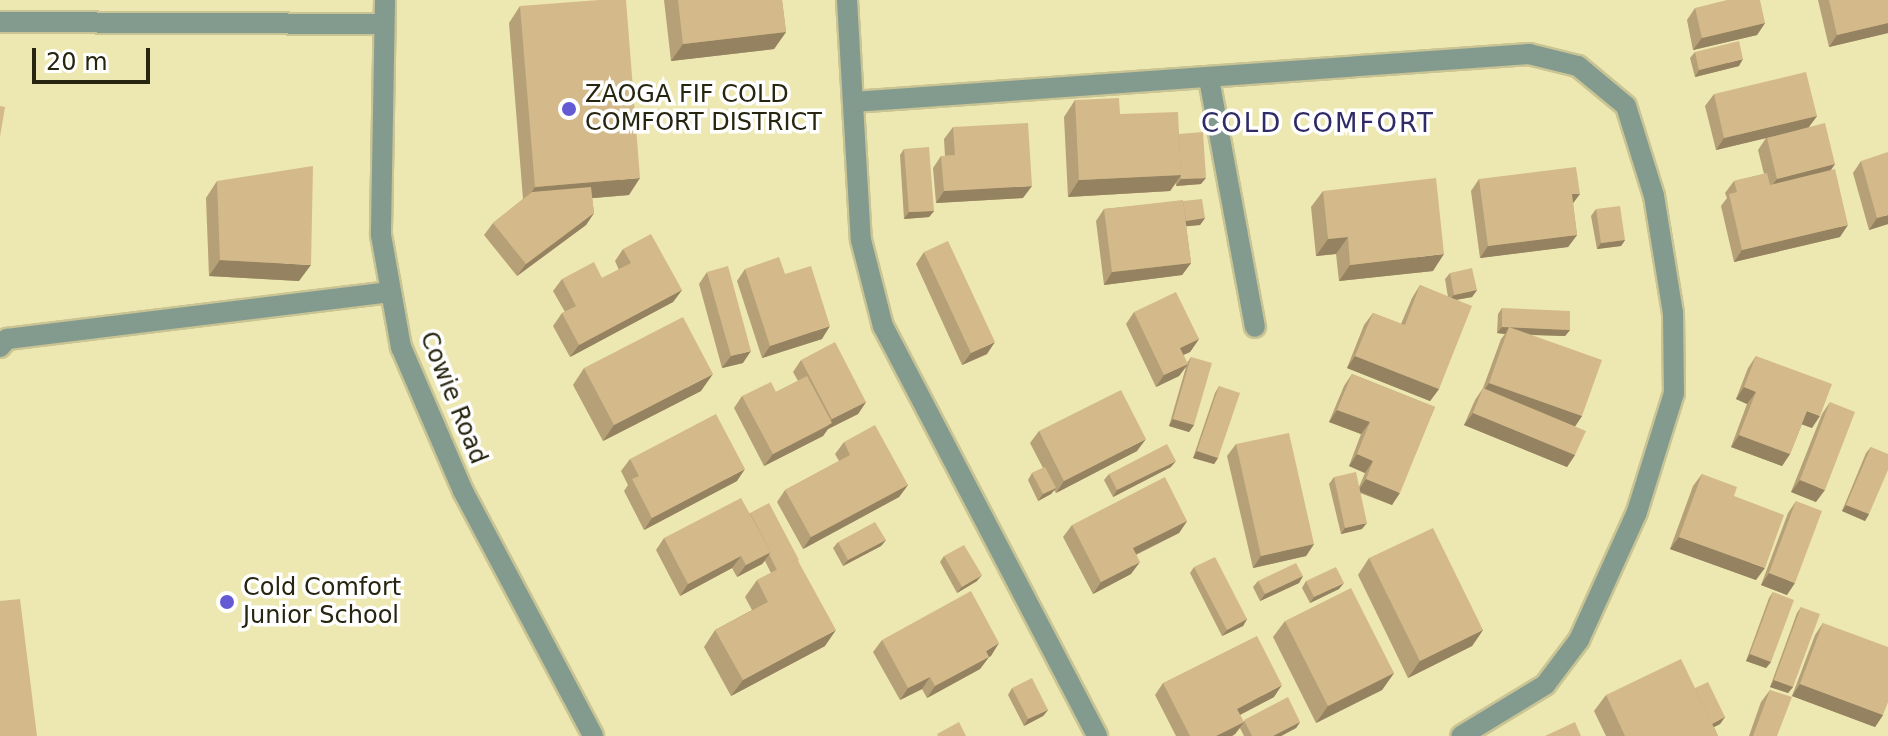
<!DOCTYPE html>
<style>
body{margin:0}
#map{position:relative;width:1888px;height:736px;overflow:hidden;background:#ede7b1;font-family:"DejaVu Sans",sans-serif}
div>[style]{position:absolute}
.roads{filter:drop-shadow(2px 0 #c9c494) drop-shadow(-2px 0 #c9c494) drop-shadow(0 2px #c9c494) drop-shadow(0 -2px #c9c494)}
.street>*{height:20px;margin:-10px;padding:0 10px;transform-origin:10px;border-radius:10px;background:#839a8e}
.wall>*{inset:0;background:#b6a077}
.shaded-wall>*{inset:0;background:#948261}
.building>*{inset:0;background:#d4ba8a}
.dots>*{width:22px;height:22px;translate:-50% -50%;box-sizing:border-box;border:4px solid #fff;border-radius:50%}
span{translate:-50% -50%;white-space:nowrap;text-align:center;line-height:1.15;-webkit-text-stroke:7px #fff;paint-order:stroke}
.poi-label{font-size:24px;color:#272510}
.left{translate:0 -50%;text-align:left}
.street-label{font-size:24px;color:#272510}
.neighbourhood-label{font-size:26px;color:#2f2b66;letter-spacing:2px}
.scale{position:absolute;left:32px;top:48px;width:118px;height:36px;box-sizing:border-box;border:4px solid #272510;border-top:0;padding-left:10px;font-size:24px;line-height:28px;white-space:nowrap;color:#272510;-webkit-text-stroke:6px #fff;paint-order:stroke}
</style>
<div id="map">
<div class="roads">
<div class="street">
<i style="left:385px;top:0;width:235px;rotate:91deg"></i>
<i style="left:381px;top:235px;width:114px;rotate:79.9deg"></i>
<i style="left:401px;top:347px;width:157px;rotate:66.7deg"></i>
<i style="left:463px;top:491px;width:277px;rotate:62deg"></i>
<i style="left:847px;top:0;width:240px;rotate:86.7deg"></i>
<i style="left:861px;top:240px;width:89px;rotate:75.7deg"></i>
<i style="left:883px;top:326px;width:462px;rotate:62.4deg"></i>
<i style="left:0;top:22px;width:383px;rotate:0.3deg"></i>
<i style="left:1209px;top:79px;width:252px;rotate:79.5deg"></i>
<i style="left:853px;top:102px;width:678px;rotate:-4.06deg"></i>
<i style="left:1529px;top:54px;width:50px;rotate:13.8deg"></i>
<i style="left:1578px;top:66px;width:62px;rotate:39.8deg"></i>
<i style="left:1626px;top:106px;width:94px;rotate:72.7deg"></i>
<i style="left:1654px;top:196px;width:119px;rotate:80.8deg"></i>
<i style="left:1673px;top:313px;width:80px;rotate:89.3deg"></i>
<i style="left:1674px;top:393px;width:125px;rotate:107.3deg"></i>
<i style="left:1637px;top:512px;width:141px;rotate:114.4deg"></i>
<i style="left:1579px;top:640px;width:56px;rotate:127.1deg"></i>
<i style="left:1545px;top:685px;width:98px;rotate:148.7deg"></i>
<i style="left:0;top:347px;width:11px;rotate:-49deg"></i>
<i style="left:7px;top:339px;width:384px;rotate:-7deg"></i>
</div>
</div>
<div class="wall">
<i style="clip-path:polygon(664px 0,782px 0,786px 32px,774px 49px,671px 61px)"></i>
<i style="clip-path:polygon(1818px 0,1888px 0,1888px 33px,1829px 47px)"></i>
<i style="clip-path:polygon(520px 6px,629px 195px,592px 198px,594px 213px,586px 225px,517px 276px,484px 235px,493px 223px,523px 199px,509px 23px)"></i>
<i style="clip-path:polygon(1695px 8px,1765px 23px,1757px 35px,1693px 50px,1687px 20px)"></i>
<i style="clip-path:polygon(1695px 52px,1739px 66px,1695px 77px,1690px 58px)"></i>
<i style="clip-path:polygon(1714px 94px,1817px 116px,1809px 127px,1835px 164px,1831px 170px,1840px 237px,1734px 262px,1721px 206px,1727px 198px,1725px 193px,1734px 181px,1764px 174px,1758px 150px,1766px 138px,1716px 150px,1705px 106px)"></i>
<i style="clip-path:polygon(1075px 100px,1179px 134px,1201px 184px,1176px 186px,1176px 183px,1170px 191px,1068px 197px,1064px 117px)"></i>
<i style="clip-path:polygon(953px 127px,1023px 198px,936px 203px,933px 168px,941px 156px,945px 156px,944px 139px)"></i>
<i style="clip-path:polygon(904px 149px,934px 211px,929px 217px,904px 219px,900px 155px)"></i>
<i style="clip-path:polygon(1861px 161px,1888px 224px,1869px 230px,1853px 173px)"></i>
<i style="clip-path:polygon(1479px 179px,1573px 204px,1577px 235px,1568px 247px,1480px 258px,1471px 191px)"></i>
<i style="clip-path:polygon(217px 181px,299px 281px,209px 276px,206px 198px)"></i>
<i style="clip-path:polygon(1323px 191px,1433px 271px,1339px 281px,1336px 254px,1316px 256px,1311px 207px)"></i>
<i style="clip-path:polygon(1183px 201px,1205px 218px,1200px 225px,1186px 226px,1191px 263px,1182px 275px,1104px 285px,1096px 221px,1104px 209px)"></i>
<i style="clip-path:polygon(1596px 209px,1625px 240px,1621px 246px,1597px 249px,1591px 216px)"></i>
<i style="clip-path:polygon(623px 249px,682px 290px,673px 302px,570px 357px,553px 326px,562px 313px,565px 312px,553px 291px,562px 279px,602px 278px,619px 270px,615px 261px)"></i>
<i style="clip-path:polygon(924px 252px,987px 354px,962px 365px,916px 264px)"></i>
<i style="clip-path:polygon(745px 269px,822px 339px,762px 358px,737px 281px)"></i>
<i style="clip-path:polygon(707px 272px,743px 363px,722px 368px,699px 284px)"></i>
<i style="clip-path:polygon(1450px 273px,1477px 290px,1472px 297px,1456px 300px,1439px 389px,1430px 401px,1347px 368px,1364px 325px,1373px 313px,1401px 324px,1412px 298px,1420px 285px,1448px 297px,1445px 279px)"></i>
<i style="clip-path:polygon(1502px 308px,1570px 330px,1565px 336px,1530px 335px,1582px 416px,1575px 426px,1575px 455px,1567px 467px,1464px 425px,1475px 400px,1483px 388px,1501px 339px,1505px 334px,1497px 333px,1498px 314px)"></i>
<i style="clip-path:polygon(1134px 312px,1199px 339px,1190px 352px,1183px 355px,1187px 363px,1191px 357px,1194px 425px,1189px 432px,1169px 426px,1186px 367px,1179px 376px,1156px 387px,1126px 324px)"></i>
<i style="clip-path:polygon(1756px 356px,1812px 428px,1802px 424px,1790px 454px,1782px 466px,1731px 447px,1747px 404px,1736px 399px,1748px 368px)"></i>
<i style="clip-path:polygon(801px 360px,866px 402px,858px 414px,828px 429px,823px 436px,764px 466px,734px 408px,742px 396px,776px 392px,798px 381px,793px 372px)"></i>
<i style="clip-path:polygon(584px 368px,701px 391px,603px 441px,573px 385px)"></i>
<i style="clip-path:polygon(1352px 374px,1435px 407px,1392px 505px,1360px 493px,1362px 529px,1341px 534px,1329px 484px,1334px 477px,1359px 487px,1365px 473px,1349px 466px,1361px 434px,1329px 422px,1344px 386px)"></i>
<i style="clip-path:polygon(1219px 386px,1218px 458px,1214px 464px,1193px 458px,1215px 393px)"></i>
<i style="clip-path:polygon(1830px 402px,1816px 502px,1791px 492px,1822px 414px)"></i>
<i style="clip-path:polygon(1039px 431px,1137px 451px,1056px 493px,1054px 490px,1051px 494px,1038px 501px,1028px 480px,1032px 473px,1043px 468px,1030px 443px)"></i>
<i style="clip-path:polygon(844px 442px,908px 485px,899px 497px,803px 549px,777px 502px,785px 490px,839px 461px,835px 454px)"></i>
<i style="clip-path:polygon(1236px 444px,1314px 544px,1306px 556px,1253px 568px,1227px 456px)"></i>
<i style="clip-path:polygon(1871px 447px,1869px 514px,1865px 521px,1842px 511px,1866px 453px)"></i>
<i style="clip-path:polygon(630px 459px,737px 481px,644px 530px,624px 491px,628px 485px,621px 471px)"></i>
<i style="clip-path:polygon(1171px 467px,1113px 497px,1104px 480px,1109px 474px)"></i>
<i style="clip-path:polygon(1702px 474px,1734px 496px,1756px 580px,1670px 549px,1693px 486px)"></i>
<i style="clip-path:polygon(1796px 501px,1787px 595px,1761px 585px,1788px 513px)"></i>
<i style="clip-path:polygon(750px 513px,798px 561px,825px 646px,731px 696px,704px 647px,715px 630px,752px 610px,745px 597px,757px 580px,771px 573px,765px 561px,762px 564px,737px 577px,732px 568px,680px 596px,656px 550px,664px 538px)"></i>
<i style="clip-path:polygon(1187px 521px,1179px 533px,1136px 555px,1131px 574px,1093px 594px,1063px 537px,1072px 525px)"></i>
<i style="clip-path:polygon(886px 540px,881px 546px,843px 566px,833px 548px,838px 542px)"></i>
<i style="clip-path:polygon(944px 556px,977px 581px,957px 593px,940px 562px)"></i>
<i style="clip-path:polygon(1369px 558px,1483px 630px,1472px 646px,1408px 678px,1358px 575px)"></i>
<i style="clip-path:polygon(1194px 567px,1247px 619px,1243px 626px,1222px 636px,1190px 573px)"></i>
<i style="clip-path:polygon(1303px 576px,1299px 583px,1260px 601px,1253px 587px,1258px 581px)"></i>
<i style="clip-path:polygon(1306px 581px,1339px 589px,1310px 603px,1302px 588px)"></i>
<i style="clip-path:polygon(1773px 592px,1771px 662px,1766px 668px,1746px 661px,1769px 598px)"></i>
<i style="clip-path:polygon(1801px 607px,1793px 687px,1788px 693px,1770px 687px,1797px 613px)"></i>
<i style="clip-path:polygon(1285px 621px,1394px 673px,1382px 690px,1316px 723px,1273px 637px)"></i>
<i style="clip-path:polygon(1823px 623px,1883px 715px,1875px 727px,1792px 696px,1815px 635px)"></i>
<i style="clip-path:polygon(882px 640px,991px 656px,989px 657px,980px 669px,927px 698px,922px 689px,900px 700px,873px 652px)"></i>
<i style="clip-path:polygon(1163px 683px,1274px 697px,1240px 715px,1243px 721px,1300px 722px,1296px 728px,1281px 736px,1244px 736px,1240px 728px,1235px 734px,1232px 736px,1176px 736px,1155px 695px)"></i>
<i style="clip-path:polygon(1012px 688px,1048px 710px,1043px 716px,1024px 726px,1008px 695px)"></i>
<i style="clip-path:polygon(1695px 688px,1725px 717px,1720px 724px,1714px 727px,1718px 736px,1606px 736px,1594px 711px,1606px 695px)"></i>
<i style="clip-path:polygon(1770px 690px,1777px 736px,1749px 736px,1761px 702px)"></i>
</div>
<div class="shaded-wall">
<i style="clip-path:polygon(1765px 23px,1757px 35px,1693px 50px,1702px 38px)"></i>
<i style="clip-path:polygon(1888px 23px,1888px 33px,1829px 47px,1837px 35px)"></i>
<i style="clip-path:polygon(786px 32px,774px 49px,671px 61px,683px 44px)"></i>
<i style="clip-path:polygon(1743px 59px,1739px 66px,1695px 77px,1699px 70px)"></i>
<i style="clip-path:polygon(1817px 116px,1808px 128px,1716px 150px,1724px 138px)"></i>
<i style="clip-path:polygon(1835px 164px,1826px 176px,1768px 191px,1777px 179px)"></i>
<i style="clip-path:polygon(1181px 175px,1170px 191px,1068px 197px,1079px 180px)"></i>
<i style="clip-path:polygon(640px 178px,629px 195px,524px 204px,535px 187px)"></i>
<i style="clip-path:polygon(1206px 178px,1201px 184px,1176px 186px,1181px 179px)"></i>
<i style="clip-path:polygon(1032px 186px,1023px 198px,936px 203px,944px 191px)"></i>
<i style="clip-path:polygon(1572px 194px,1580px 194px,1571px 206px)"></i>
<i style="clip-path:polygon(934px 211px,929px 217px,904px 219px,909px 212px)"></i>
<i style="clip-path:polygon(594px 213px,586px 225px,517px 276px,526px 264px)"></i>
<i style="clip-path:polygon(1888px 215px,1888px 224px,1869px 230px,1877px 218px)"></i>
<i style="clip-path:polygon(1205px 218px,1200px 225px,1179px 227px,1184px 221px)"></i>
<i style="clip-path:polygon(1848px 225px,1840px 237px,1734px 262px,1742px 250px)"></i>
<i style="clip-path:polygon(1577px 235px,1568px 247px,1480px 258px,1488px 246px)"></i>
<i style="clip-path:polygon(1348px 237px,1336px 254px,1316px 256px,1328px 239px)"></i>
<i style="clip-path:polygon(1625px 240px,1621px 246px,1597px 249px,1601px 243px)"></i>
<i style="clip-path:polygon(1444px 254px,1433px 271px,1339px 281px,1350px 265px)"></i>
<i style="clip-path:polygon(220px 260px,311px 265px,299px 281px,209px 276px)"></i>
<i style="clip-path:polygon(1191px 263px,1182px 275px,1104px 285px,1112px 272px)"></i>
<i style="clip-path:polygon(682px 290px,673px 302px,570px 357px,579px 345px)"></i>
<i style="clip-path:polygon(1477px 290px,1472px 297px,1449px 301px,1454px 295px)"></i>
<i style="clip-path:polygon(830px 326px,822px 339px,762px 358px,770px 346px)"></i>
<i style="clip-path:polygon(1502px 327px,1509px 327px,1505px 334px,1497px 333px)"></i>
<i style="clip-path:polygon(1509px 327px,1570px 330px,1565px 336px,1507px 334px)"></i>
<i style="clip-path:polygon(1199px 339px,1190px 352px,1172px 360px,1180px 348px)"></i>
<i style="clip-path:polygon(995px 342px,987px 354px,962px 365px,971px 353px)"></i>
<i style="clip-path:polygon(751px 351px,743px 363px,722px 368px,731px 356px)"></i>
<i style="clip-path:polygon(1355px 356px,1439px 389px,1430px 401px,1347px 368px)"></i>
<i style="clip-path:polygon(1188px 364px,1179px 376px,1156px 387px,1164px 375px)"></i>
<i style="clip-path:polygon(713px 374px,701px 391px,603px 441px,614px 425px)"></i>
<i style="clip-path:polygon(1489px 383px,1582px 416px,1574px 428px,1481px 395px)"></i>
<i style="clip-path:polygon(1744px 387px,1756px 392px,1747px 404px,1736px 399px)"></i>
<i style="clip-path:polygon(866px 402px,858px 414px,828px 429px,823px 436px,764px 466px,773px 454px,828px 426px,832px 419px)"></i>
<i style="clip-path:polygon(1337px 410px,1370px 422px,1361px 434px,1329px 422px)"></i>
<i style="clip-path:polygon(1807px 411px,1820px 416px,1812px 428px,1798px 423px)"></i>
<i style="clip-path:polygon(1473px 413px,1575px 455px,1567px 467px,1464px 425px)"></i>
<i style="clip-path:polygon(1173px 419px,1194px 425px,1189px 432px,1169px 426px)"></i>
<i style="clip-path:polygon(1739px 435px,1790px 454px,1782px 466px,1731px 447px)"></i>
<i style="clip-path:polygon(1146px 439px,1137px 451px,1056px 493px,1064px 481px)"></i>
<i style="clip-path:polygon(1197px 451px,1218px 458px,1214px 464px,1193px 458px)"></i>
<i style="clip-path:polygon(1357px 454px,1373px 461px,1365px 473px,1349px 466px)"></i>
<i style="clip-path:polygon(1176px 461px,1171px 467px,1113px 497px,1117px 490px)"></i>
<i style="clip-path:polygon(745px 469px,737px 481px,644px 530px,652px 518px)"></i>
<i style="clip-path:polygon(1366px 479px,1400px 493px,1392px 505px,1358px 491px)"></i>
<i style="clip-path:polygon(1800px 480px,1825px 490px,1816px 502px,1791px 492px)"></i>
<i style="clip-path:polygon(908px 485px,899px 497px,803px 549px,811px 537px)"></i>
<i style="clip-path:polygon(1056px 488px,1051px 494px,1038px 501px,1043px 494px)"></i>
<i style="clip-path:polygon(1846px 505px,1869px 514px,1865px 521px,1842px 511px)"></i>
<i style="clip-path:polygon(1187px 521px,1179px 533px,1124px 560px,1133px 548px)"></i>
<i style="clip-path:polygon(1367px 523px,1362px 529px,1341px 534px,1345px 528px)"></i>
<i style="clip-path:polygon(1679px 537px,1765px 568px,1756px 580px,1670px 549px)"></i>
<i style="clip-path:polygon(886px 540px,881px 546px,843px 566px,848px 560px)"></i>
<i style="clip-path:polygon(1314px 544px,1306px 556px,1253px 568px,1261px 556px)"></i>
<i style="clip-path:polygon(771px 552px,762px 564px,737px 577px,746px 565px)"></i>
<i style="clip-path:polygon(741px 556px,732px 568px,680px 596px,688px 584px)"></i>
<i style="clip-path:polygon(1140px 562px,1131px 574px,1093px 594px,1101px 582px)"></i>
<i style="clip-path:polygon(1769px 573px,1795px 583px,1787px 595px,1761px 585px)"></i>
<i style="clip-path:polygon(982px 575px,977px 581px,957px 593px,962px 587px)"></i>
<i style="clip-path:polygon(1303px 576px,1299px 583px,1260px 601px,1265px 594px)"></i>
<i style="clip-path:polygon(1344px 583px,1339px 589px,1310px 603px,1314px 597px)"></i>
<i style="clip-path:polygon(1247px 619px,1243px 626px,1222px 636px,1227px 630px)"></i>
<i style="clip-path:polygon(836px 630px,825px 646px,731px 696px,743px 680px)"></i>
<i style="clip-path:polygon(1483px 630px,1472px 646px,1408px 678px,1420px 661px)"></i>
<i style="clip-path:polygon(999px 643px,991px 656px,977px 663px,989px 657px,980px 669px,927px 698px,935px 686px,986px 651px)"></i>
<i style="clip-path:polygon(1750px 654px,1771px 662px,1766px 668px,1746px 661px)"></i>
<i style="clip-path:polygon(1394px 673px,1382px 690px,1316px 723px,1328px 706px)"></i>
<i style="clip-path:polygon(930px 677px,922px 689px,900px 700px,908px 688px)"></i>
<i style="clip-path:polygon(1774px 680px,1793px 687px,1788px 693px,1770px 687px)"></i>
<i style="clip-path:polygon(1800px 684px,1883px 715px,1875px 727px,1792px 696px)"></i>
<i style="clip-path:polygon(1282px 685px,1274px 697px,1228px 721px,1237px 709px)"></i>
<i style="clip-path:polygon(1048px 710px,1043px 716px,1024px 726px,1028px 719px)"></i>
<i style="clip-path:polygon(1725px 717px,1720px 724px,1702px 733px,1706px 727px)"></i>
<i style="clip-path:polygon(1244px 722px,1235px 734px,1232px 736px,1216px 736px)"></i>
<i style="clip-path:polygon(1300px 722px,1296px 728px,1281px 736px,1273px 736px)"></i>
</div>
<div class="building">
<i style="clip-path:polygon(599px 0,626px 0,640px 178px,535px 187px,520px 6px)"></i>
<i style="clip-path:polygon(678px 0,782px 0,786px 32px,683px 44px)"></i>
<i style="clip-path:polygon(1727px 0,1760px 0,1765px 23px,1702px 38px,1695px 8px)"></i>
<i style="clip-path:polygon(1829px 0,1888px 0,1888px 23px,1837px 35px)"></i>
<i style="clip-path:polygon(1739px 41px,1743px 59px,1699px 70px,1695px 52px)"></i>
<i style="clip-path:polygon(1806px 72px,1817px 116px,1724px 138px,1714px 94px)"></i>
<i style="clip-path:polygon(1119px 98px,1120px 114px,1178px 112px,1181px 175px,1079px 180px,1075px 100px)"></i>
<i style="clip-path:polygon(0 106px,5px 107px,0 137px)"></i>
<i style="clip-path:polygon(1028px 123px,1032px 186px,944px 191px,941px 156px,955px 155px,953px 127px)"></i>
<i style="clip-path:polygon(1825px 123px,1835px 164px,1777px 179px,1767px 138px)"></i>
<i style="clip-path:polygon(1203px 132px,1206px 178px,1181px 179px,1179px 134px)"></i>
<i style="clip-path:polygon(929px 147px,934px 211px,909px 212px,904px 149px)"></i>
<i style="clip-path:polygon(1888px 152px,1888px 215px,1877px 218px,1861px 161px)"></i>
<i style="clip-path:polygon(313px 166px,311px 265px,220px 260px,217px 181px)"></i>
<i style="clip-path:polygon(1576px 167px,1580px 194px,1572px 194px,1577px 235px,1488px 246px,1479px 179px)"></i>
<i style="clip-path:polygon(1835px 169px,1848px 225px,1742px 250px,1729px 194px,1737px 192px,1734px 181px,1767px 173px,1770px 185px)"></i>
<i style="clip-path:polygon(1436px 178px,1444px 254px,1350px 265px,1348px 237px,1328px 239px,1323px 191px)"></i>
<i style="clip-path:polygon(591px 187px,594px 213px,526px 264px,493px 223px,532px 192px)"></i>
<i style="clip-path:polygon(1202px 199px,1205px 218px,1186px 221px,1183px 201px)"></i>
<i style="clip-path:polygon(1183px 200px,1191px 263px,1112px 272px,1104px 209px)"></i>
<i style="clip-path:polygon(1620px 206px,1625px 240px,1601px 243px,1596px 209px)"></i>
<i style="clip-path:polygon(651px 234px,682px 290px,579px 345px,562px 313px,576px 306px,562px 279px,594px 262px,602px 278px,631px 263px,623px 249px)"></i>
<i style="clip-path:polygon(948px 241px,995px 342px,971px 353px,924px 252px)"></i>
<i style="clip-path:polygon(779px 257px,785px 274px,811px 266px,830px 326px,770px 346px,745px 269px)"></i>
<i style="clip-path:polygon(728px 266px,751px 351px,731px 356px,707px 272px)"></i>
<i style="clip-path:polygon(1472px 268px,1477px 290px,1454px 295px,1450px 273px)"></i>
<i style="clip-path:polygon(1420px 285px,1472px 306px,1439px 389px,1355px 356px,1373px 313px,1405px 325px)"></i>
<i style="clip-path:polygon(1176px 292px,1199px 339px,1180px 348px,1188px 364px,1164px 375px,1134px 312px)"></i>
<i style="clip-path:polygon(1502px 308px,1570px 311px,1570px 330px,1502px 327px)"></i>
<i style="clip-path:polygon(683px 317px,713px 374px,614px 425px,584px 368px)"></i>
<i style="clip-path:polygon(1509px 327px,1602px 360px,1582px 416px,1489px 383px)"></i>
<i style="clip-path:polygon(835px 342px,866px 402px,832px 419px,801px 360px)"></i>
<i style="clip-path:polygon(1756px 356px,1832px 384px,1820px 416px,1807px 411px,1790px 454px,1739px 435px,1756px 392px,1744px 387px)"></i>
<i style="clip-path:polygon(1191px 357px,1212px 363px,1194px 425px,1173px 419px)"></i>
<i style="clip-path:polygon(1352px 374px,1435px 407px,1400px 493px,1366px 479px,1373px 461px,1357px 454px,1370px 422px,1337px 410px)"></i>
<i style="clip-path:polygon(807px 376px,832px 423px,773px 454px,742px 396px,771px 382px,776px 392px)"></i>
<i style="clip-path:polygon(1219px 386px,1240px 393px,1218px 458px,1197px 451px)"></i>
<i style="clip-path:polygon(1483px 388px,1586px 431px,1575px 455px,1473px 413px)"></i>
<i style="clip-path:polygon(1121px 390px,1146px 439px,1064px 481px,1039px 431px)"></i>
<i style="clip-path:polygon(1830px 402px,1855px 412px,1825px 490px,1800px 480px)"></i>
<i style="clip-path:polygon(716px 414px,745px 469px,652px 518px,632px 479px,639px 476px,630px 459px)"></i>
<i style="clip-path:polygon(875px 425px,908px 485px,811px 537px,785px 490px,850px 455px,844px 442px)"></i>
<i style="clip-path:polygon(1289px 433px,1314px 544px,1261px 556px,1236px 444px)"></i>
<i style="clip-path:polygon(1167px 444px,1176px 461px,1117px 490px,1109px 474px)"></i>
<i style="clip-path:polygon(1871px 447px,1888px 454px,1888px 470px,1869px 514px,1846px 505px)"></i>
<i style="clip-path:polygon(1045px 467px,1056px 488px,1043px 494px,1032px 473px)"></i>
<i style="clip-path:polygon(1356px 472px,1367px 523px,1345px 528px,1334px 477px)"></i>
<i style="clip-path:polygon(1702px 474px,1737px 487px,1734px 496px,1784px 515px,1765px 568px,1679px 537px)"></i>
<i style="clip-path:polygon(1165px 477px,1187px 521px,1133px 548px,1140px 562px,1101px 582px,1072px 525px)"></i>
<i style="clip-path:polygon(741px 498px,771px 552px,746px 565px,741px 556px,688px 584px,664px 538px)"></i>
<i style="clip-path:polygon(1796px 501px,1822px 511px,1795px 583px,1769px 573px)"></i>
<i style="clip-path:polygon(769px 503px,799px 560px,798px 561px,797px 559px,777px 570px,769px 554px,771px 552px,750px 513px)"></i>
<i style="clip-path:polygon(875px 522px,886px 540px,848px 560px,838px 542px)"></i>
<i style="clip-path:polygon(1433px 528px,1483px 630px,1420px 661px,1369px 558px)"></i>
<i style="clip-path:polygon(964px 545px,982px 575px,962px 587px,944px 556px)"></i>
<i style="clip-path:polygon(1215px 557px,1247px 619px,1227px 630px,1194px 567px)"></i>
<i style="clip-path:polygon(797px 559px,836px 630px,743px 680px,715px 630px,768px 602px,757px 580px)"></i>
<i style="clip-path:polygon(1296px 563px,1303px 576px,1265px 594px,1258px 581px)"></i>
<i style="clip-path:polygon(1336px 567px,1344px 583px,1314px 597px,1306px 581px)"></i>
<i style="clip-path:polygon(1351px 588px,1394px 673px,1328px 706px,1285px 621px)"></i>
<i style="clip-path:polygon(971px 591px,999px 643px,986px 651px,989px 657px,935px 686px,930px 677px,908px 688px,882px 640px)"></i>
<i style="clip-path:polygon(1773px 592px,1794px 600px,1771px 662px,1750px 654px)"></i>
<i style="clip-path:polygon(20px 599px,37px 736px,0 736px,0 601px)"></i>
<i style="clip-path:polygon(1801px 607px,1820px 614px,1793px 687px,1774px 680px)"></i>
<i style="clip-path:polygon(1823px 623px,1888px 647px,1888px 702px,1883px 715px,1800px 684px)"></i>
<i style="clip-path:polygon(1257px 636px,1282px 685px,1237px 709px,1244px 722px,1216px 736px,1190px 736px,1163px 683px)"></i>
<i style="clip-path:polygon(1681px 659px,1718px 736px,1625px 736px,1606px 695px)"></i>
<i style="clip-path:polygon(1032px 678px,1048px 710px,1028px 719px,1012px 688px)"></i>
<i style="clip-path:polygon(1708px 682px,1725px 717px,1712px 724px,1695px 688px)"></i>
<i style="clip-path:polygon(1770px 690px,1792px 697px,1777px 736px,1753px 736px)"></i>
<i style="clip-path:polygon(1288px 697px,1300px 722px,1273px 736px,1252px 736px,1244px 720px)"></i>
<i style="clip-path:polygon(959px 722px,966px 736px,938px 736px,937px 734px)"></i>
<i style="clip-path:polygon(1575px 722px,1581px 736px,1545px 736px)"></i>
</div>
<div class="dots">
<i style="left:569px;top:109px;background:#645ad3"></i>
<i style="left:227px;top:602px;background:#645ad3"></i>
</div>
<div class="poi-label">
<span class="left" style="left:585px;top:109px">ZAOGA FIF COLD<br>COMFORT DISTRICT</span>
<span class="left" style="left:243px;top:602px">Cold Comfort<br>Junior School</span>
</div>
<div class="street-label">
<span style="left:453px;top:398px;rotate:68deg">Cowie Road</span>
</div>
<div class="neighbourhood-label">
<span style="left:1318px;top:124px">COLD COMFORT</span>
</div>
<div class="scale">20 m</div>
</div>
